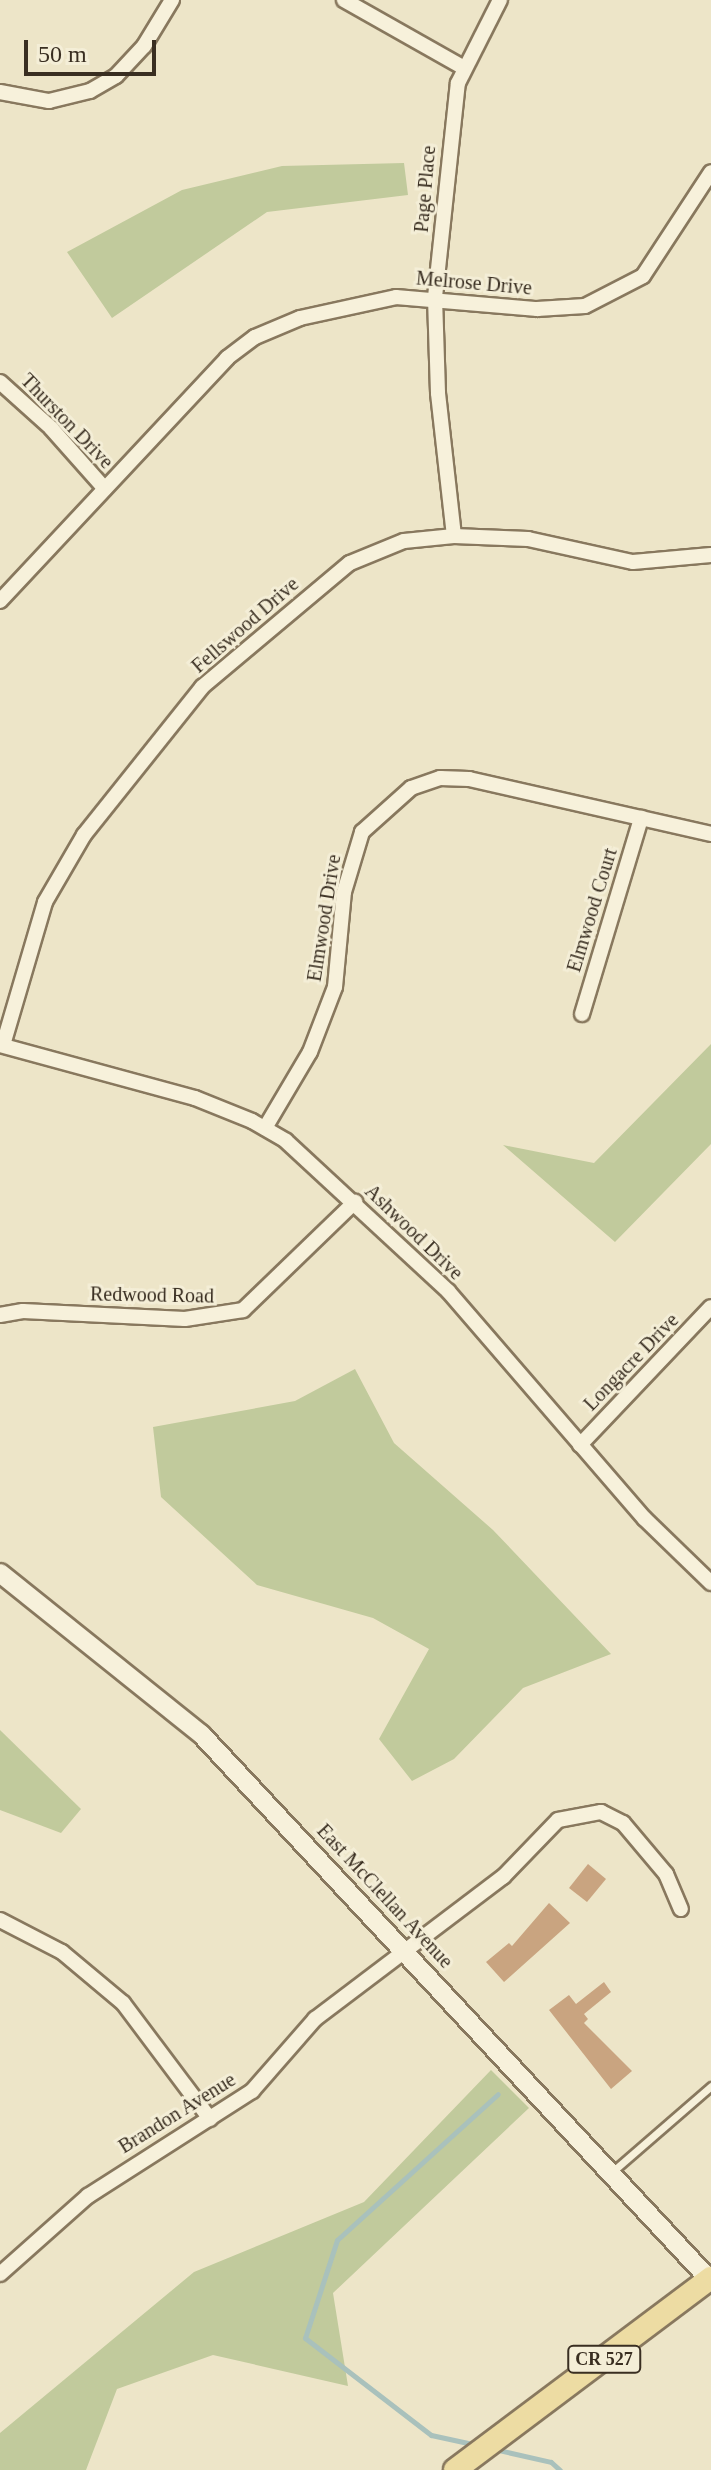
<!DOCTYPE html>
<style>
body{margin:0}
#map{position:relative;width:711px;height:2470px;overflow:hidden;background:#ede5c8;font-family:Georgia,serif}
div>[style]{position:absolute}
.green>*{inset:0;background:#c1ca9c}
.stream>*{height:5px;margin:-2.5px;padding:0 2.5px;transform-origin:2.5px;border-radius:2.5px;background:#a9c1bc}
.building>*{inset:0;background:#c9a480}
.roads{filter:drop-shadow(2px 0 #88785e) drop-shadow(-2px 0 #88785e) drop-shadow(0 2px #88785e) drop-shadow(0 -2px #88785e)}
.service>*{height:7px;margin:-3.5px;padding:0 3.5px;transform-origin:3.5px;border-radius:3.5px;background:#f7f1db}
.minor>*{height:14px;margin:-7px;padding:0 7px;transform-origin:7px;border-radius:7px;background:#f7f1db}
.tertiary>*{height:18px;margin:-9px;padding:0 9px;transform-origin:9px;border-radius:9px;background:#f7f1db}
.primary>*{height:22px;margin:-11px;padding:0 11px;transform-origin:11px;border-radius:11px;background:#eddca3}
span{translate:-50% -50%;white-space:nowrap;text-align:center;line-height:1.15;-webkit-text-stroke:6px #f4eed7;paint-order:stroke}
.shield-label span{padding:2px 6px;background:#f4eed7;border:2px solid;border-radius:6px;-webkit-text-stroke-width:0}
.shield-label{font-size:18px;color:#392e21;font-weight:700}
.street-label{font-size:20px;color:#392e21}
.scale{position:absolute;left:24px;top:40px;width:132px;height:36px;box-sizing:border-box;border:4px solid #392e21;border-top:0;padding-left:10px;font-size:24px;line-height:28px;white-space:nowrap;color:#392e21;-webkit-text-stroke:6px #f4eed7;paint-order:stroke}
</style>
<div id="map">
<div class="green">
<i style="clip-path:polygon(404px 163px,408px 195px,267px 212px,112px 318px,67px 252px,182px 190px,282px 166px)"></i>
<i style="clip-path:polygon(711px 1044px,711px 1144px,615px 1242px,503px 1145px,594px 1163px)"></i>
<i style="clip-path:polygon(355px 1369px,394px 1443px,493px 1530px,611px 1654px,523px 1688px,454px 1759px,412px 1781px,379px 1739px,429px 1649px,373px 1618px,257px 1585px,161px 1497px,153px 1427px,295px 1401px)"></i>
<i style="clip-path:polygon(0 1730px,81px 1809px,61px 1833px,0 1810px)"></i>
<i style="clip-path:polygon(491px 2070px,529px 2108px,333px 2293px,348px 2386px,213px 2355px,117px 2389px,86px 2470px,0 2470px,0 2433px,194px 2272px,364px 2202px)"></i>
</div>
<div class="stream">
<i style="left:477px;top:2445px;width:47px;rotate:-167.7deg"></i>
<i style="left:431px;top:2435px;width:159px;rotate:-142.4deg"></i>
<i style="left:305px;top:2338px;width:103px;rotate:-71.9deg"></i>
<i style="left:337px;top:2240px;width:217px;rotate:-42.2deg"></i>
<i style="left:494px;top:2449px;width:58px;rotate:12.8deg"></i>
<i style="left:551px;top:2462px;width:12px;rotate:42deg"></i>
</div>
<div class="building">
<i style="clip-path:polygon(588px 1864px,606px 1879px,587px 1902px,569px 1888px)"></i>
<i style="clip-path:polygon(549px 1903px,570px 1923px,504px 1982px,486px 1962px,509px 1943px,512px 1946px)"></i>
<i style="clip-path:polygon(604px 1982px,611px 1992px,584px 2014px,588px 2019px,584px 2023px,632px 2071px,611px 2089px,549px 2010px,569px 1995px,576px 2004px)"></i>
</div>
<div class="roads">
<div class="service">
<i style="left:613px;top:2171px;width:130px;rotate:-40.9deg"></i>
</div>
<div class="minor">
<i style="left:344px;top:0;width:138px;rotate:29.5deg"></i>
<i style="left:0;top:92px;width:50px;rotate:10.4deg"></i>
<i style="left:49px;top:101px;width:42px;rotate:-13.7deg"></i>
<i style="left:90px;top:91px;width:30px;rotate:-30deg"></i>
<i style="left:116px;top:76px;width:41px;rotate:-47deg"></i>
<i style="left:144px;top:46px;width:54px;rotate:-58.7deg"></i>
<i style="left:0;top:382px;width:69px;rotate:42deg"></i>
<i style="left:51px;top:428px;width:81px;rotate:48.5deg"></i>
<i style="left:454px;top:536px;width:144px;rotate:-96.4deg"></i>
<i style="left:438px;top:393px;width:96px;rotate:-91.8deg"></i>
<i style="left:435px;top:297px;width:215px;rotate:-83.9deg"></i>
<i style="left:458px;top:83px;width:93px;rotate:-63.2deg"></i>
<i style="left:0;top:601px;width:333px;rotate:-46.9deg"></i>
<i style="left:227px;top:358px;width:35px;rotate:-37deg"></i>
<i style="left:255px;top:337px;width:49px;rotate:-22.9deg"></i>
<i style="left:300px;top:318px;width:98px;rotate:-12.3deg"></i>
<i style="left:396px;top:297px;width:142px;rotate:4.9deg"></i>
<i style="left:537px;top:309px;width:48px;rotate:-3.6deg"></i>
<i style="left:585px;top:306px;width:65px;rotate:-27.3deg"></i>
<i style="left:643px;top:276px;width:124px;rotate:-56.8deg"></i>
<i style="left:582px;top:1014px;width:205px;rotate:-73.2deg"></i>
<i style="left:0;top:1045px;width:202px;rotate:15.2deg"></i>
<i style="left:195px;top:1098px;width:61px;rotate:22deg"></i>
<i style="left:252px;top:1121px;width:39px;rotate:30deg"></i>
<i style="left:286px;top:1141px;width:221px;rotate:42.8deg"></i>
<i style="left:448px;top:1291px;width:301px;rotate:49.2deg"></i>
<i style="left:645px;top:1519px;width:92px;rotate:44.1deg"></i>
<i style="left:3px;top:1045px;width:149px;rotate:-73.6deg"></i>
<i style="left:45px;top:902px;width:78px;rotate:-59.8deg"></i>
<i style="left:84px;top:835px;width:189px;rotate:-51.4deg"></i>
<i style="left:202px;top:687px;width:193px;rotate:-40deg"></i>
<i style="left:350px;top:563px;width:58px;rotate:-22.2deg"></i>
<i style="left:404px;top:541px;width:50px;rotate:-5.7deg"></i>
<i style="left:454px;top:536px;width:74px;rotate:2.3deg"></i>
<i style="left:528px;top:539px;width:107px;rotate:12.4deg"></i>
<i style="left:633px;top:562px;width:78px;rotate:-5.1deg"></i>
<i style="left:265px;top:1128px;width:88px;rotate:-59.4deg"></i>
<i style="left:310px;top:1052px;width:70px;rotate:-69deg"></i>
<i style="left:335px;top:987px;width:95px;rotate:-84.6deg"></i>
<i style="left:344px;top:892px;width:63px;rotate:-73.3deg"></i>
<i style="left:362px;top:832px;width:66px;rotate:-41.9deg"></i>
<i style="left:411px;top:788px;width:31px;rotate:-19deg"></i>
<i style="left:440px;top:778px;width:29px;rotate:2deg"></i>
<i style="left:469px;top:779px;width:248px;rotate:12.8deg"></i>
<i style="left:0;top:1315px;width:23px;rotate:-10deg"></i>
<i style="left:23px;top:1311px;width:162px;rotate:2.8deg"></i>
<i style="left:185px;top:1319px;width:59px;rotate:-8.8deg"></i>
<i style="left:243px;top:1310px;width:156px;rotate:-44deg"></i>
<i style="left:580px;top:1445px;width:190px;rotate:-46.5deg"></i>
<i style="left:0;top:1920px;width:70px;rotate:27.3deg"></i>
<i style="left:62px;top:1952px;width:80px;rotate:39.9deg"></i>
<i style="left:123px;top:2003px;width:145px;rotate:53.1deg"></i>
<i style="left:0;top:2274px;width:118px;rotate:-41.6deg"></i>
<i style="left:88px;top:2196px;width:195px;rotate:-32.6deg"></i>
<i style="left:252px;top:2091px;width:96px;rotate:-48.8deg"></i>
<i style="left:315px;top:2019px;width:236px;rotate:-37.1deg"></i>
<i style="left:503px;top:1877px;width:79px;rotate:-46deg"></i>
<i style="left:558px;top:1820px;width:44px;rotate:-10.5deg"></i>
<i style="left:601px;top:1812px;width:25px;rotate:27deg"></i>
<i style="left:623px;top:1823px;width:67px;rotate:49.9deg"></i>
<i style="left:666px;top:1874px;width:38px;rotate:67deg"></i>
</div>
<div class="tertiary">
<i style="left:0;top:1573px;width:258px;rotate:38.7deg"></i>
<i style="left:201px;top:1734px;width:745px;rotate:47.01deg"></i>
</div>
<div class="primary">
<i style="left:455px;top:2470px;width:320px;rotate:-36.9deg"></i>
</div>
</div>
<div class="shield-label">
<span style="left:604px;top:2359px">CR 527</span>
</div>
<div class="street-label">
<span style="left:425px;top:189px;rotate:-85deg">Page Place</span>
<span style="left:474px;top:283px;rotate:5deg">Melrose Drive</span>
<span style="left:67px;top:421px;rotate:46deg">Thurston Drive</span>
<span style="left:245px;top:625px;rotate:-41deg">Fellswood Drive</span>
<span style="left:592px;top:910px;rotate:-73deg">Elmwood Court</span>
<span style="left:324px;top:918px;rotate:-81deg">Elmwood Drive</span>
<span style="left:414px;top:1232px;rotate:44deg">Ashwood Drive</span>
<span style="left:152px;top:1295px;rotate:1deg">Redwood Road</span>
<span style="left:631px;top:1362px;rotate:-46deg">Longacre Drive</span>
<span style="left:385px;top:1896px;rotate:47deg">East McClellan Avenue</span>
<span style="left:177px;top:2113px;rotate:-32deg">Brandon Avenue</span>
</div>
<div class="scale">50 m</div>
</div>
